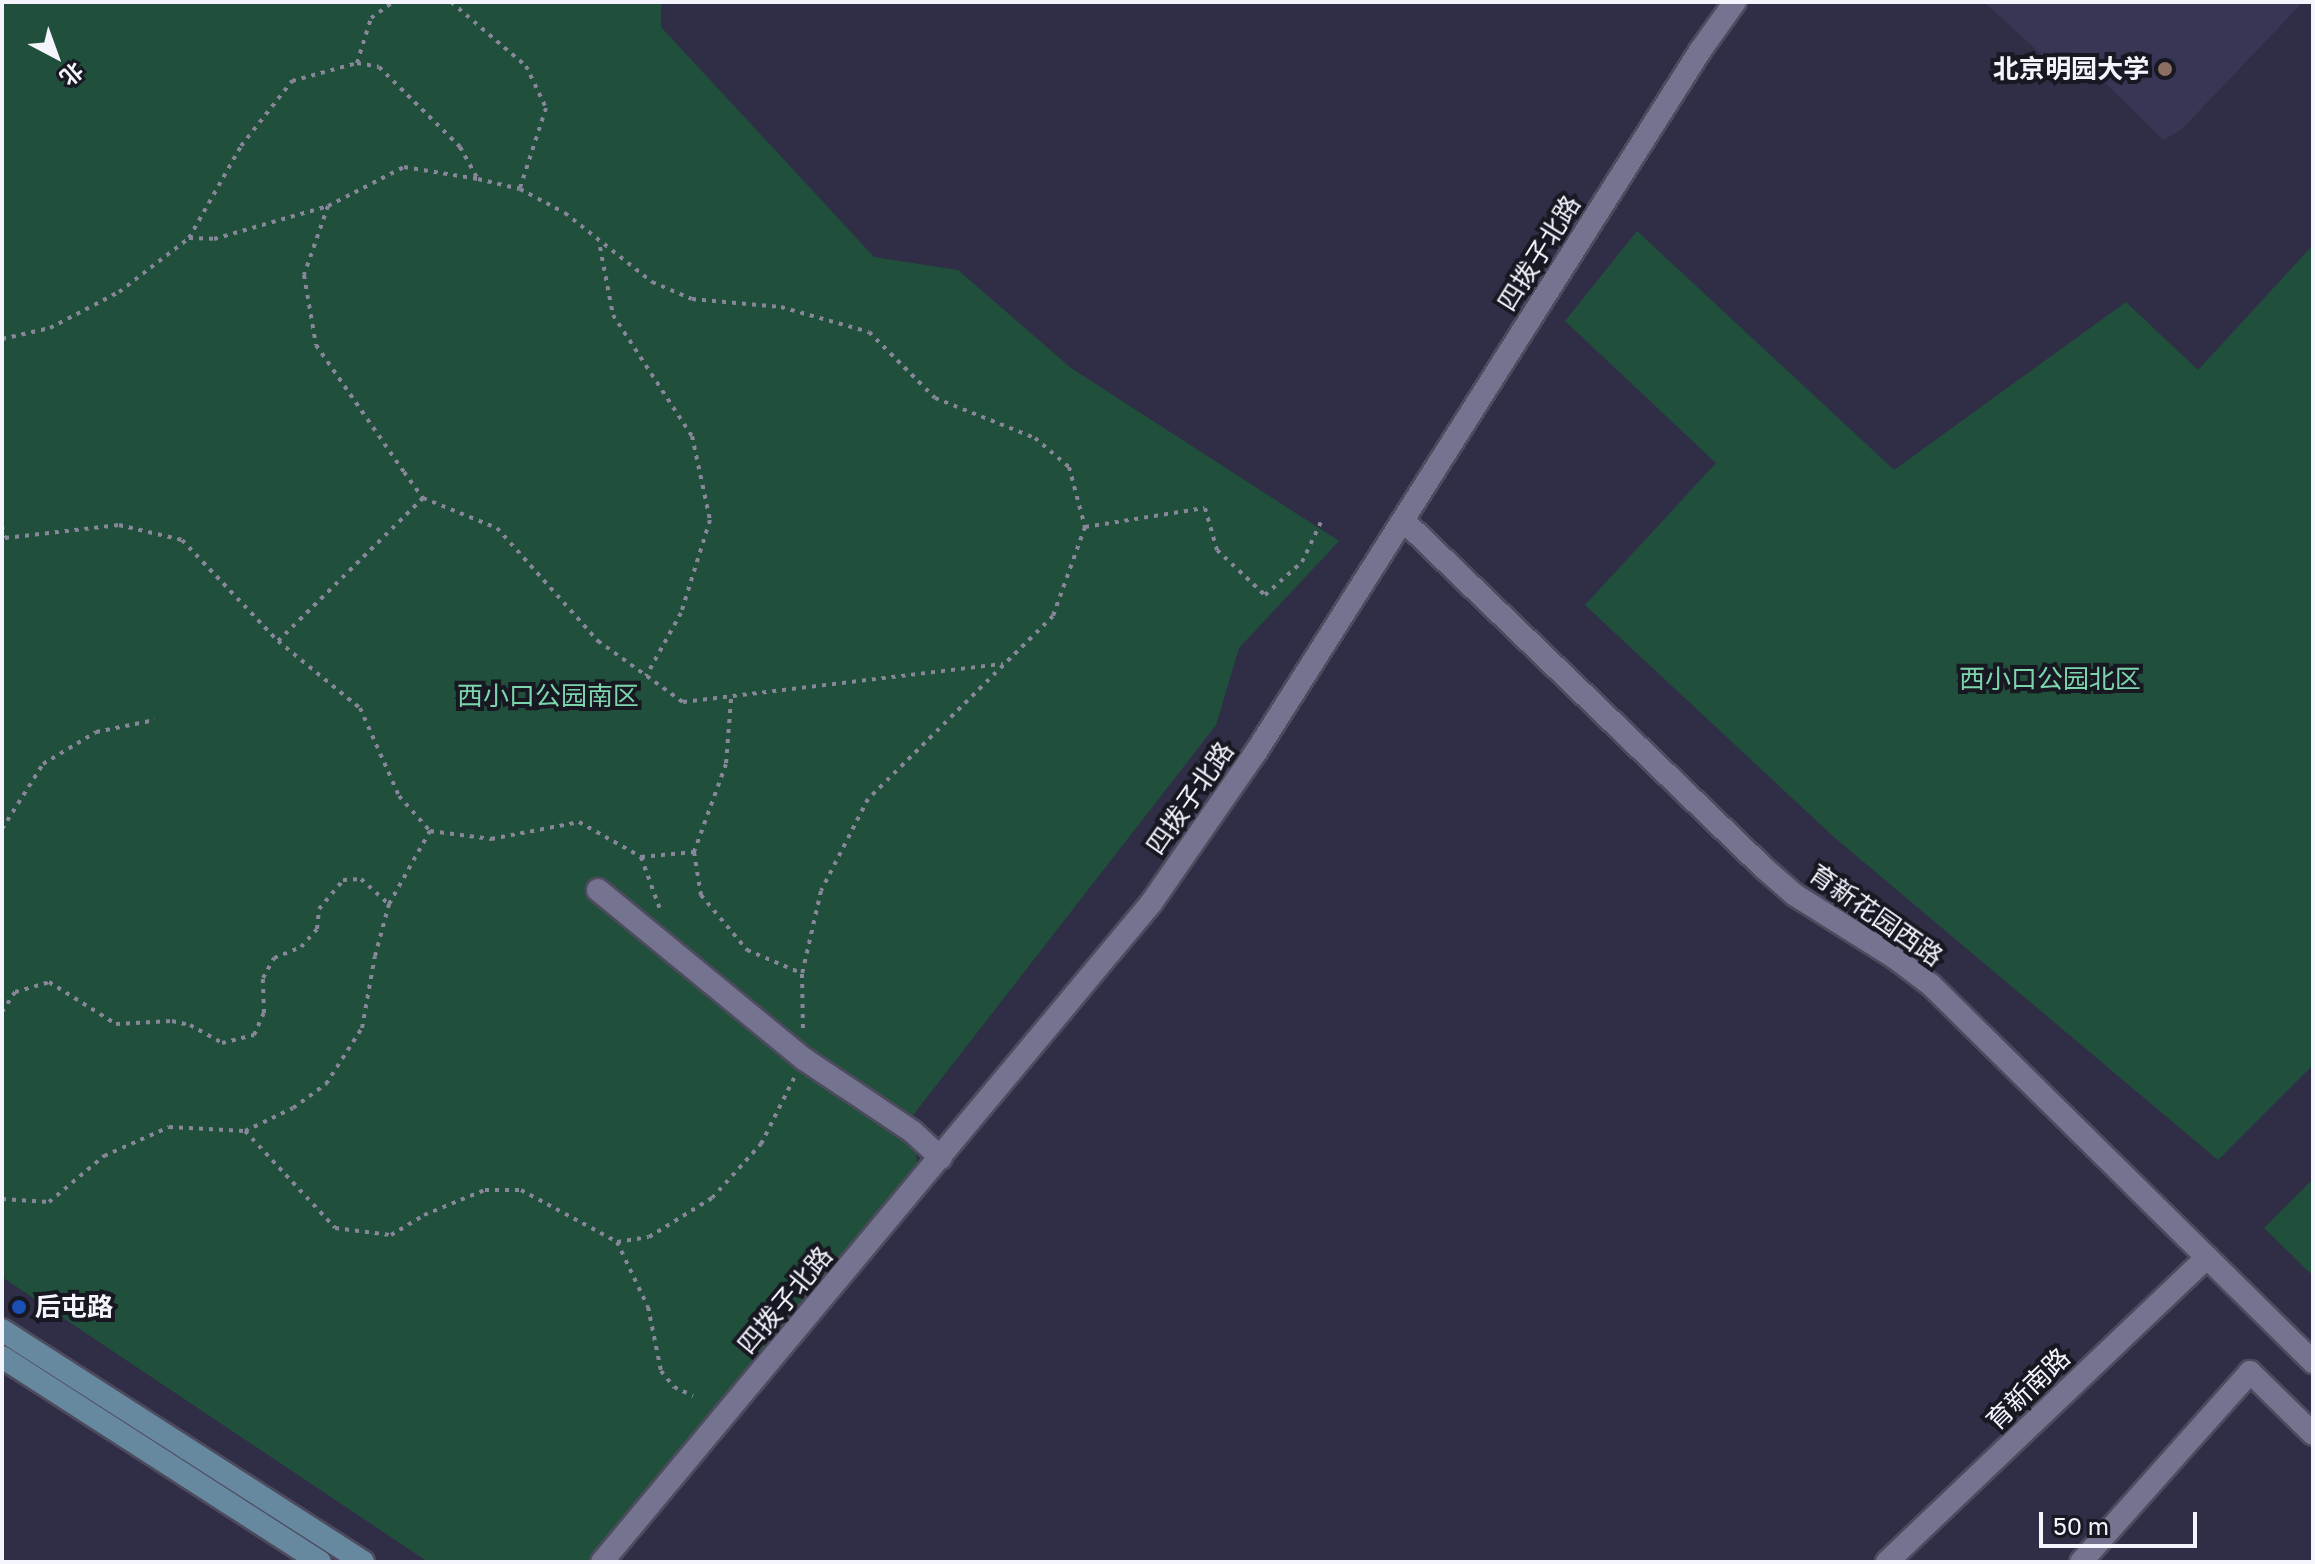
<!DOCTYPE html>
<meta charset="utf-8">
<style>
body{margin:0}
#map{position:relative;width:2315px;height:1564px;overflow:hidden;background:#2f2e46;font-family:"Golos Text","Noto Sans SC",sans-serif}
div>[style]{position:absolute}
.built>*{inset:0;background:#383655}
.green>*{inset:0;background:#204f3b}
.path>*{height:4px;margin-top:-2px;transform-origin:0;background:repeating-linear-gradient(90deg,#888799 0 4px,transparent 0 10px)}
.roads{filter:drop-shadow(2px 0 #4d4b5e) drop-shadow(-2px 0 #4d4b5e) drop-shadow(0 2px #4d4b5e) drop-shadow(0 -2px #4d4b5e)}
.minor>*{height:22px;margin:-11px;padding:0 11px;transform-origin:11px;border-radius:11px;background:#757490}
.tertiary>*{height:22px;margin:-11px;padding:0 11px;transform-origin:11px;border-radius:11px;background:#757490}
.secondary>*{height:22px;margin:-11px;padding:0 11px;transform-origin:11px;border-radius:11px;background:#67899f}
.dots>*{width:22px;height:22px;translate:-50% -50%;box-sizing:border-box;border:4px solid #181823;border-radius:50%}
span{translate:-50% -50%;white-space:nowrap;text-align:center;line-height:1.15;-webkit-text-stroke:8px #181823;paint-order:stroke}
.poi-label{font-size:26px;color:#f4f4fd;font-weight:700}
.right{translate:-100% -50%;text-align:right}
.left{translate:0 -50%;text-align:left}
.street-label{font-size:26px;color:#f4f4fd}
.park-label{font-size:26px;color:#7cd5ac}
.frame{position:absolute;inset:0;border:4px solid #f4f4fd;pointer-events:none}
.north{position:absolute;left:16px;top:16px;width:80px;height:80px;-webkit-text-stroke:6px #181823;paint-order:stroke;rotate:139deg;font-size:22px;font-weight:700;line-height:32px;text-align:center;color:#f4f4fd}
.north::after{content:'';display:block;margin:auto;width:28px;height:36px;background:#f4f4fd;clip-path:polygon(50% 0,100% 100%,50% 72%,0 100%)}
.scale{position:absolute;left:2039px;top:1512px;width:158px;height:36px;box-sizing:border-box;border:4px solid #f4f4fd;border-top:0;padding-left:10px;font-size:24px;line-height:28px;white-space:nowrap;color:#f4f4fd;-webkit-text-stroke:6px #181823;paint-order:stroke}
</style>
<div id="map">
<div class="built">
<i style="clip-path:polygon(1984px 2px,2303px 2px,2181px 130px,2163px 140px,2083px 61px,2066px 77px)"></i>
</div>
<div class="green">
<i style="clip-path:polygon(2px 2px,661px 2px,661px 27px,874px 257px,958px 270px,1071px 368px,1339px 541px,1239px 648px,1216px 725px,910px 1119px,919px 1173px,598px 1562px,428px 1562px,2px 1277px)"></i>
<i style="clip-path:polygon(1637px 231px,1894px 470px,2126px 302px,2198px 370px,2313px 245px,2313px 1065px,2218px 1160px,1835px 838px,1585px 605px,1716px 463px,1565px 321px)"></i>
<i style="clip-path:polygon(2313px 1179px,2313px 1276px,2264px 1228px)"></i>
</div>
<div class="path">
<i style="left:451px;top:2px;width:99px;rotate:40.5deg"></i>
<i style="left:526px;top:66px;width:47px;rotate:64.5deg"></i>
<i style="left:546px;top:108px;width:84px;rotate:108deg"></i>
<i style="left:357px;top:63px;width:47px;rotate:-72.7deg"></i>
<i style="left:371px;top:18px;width:27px;rotate:-36deg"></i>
<i style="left:328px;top:206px;width:73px;rotate:109.2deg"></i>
<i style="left:304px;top:275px;width:71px;rotate:80.3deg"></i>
<i style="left:316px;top:345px;width:155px;rotate:55.3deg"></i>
<i style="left:404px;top:472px;width:32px;rotate:54deg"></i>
<i style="left:423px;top:498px;width:80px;rotate:22.1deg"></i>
<i style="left:497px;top:528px;width:152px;rotate:48.2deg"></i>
<i style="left:598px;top:641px;width:105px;rotate:35.7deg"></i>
<i style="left:683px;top:702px;width:322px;rotate:-6.8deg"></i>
<i style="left:189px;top:238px;width:25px;rotate:2deg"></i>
<i style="left:214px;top:239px;width:119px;rotate:-16.1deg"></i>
<i style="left:328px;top:206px;width:85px;rotate:-27.2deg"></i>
<i style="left:404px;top:167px;width:75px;rotate:9.2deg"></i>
<i style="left:600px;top:247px;width:69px;rotate:79.2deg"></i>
<i style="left:613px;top:315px;width:145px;rotate:56.9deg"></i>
<i style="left:692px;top:436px;width:86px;rotate:77.9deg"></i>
<i style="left:710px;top:520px;width:97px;rotate:107.3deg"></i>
<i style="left:681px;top:613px;width:72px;rotate:119.1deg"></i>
<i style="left:2px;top:339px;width:49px;rotate:-12.9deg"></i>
<i style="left:50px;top:328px;width:78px;rotate:-27.6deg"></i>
<i style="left:119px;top:292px;width:88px;rotate:-37.6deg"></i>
<i style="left:189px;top:238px;width:106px;rotate:-60.5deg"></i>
<i style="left:241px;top:146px;width:83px;rotate:-51.9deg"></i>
<i style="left:292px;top:81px;width:67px;rotate:-15.5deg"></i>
<i style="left:357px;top:63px;width:22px;rotate:10deg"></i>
<i style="left:379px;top:67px;width:114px;rotate:44.6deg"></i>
<i style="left:460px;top:147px;width:37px;rotate:61deg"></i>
<i style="left:478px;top:179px;width:43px;rotate:13.4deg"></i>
<i style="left:520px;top:189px;width:51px;rotate:28.1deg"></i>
<i style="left:565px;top:213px;width:111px;rotate:38.4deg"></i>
<i style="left:652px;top:282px;width:43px;rotate:23deg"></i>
<i style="left:692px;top:299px;width:89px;rotate:5.1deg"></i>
<i style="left:781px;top:307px;width:91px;rotate:15.9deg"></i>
<i style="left:869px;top:332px;width:93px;rotate:45deg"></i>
<i style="left:935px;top:398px;width:108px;rotate:21.8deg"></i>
<i style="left:1035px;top:438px;width:45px;rotate:40.5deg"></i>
<i style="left:1069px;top:467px;width:62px;rotate:75.1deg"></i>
<i style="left:1085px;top:527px;width:95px;rotate:109.8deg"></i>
<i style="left:1053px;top:616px;width:260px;rotate:135.3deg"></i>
<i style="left:868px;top:799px;width:103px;rotate:117.1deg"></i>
<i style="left:821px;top:891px;width:85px;rotate:102.9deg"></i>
<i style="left:802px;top:974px;width:56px;rotate:89deg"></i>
<i style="left:2px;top:526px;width:12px;rotate:76deg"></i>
<i style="left:5px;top:538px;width:115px;rotate:-6.5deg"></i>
<i style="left:119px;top:525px;width:65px;rotate:13.4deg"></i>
<i style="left:182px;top:540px;width:139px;rotate:46.5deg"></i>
<i style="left:278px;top:641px;width:106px;rotate:39.3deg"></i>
<i style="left:360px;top:708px;width:96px;rotate:66.1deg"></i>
<i style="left:399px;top:796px;width:47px;rotate:48.5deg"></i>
<i style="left:430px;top:831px;width:62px;rotate:7.5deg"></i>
<i style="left:491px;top:839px;width:90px;rotate:-10.9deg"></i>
<i style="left:579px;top:822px;width:71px;rotate:29.4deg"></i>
<i style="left:641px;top:857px;width:53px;rotate:-5.4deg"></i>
<i style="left:1085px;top:527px;width:121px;rotate:-9deg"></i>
<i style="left:1205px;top:508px;width:44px;rotate:74.1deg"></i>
<i style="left:1217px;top:550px;width:66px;rotate:43.2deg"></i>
<i style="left:1265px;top:595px;width:50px;rotate:-41.7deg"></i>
<i style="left:1302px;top:562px;width:44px;rotate:-64.6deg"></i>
<i style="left:278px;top:641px;width:204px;rotate:-44.6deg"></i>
<i style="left:731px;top:699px;width:65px;rotate:94.4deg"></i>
<i style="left:726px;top:764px;width:94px;rotate:110deg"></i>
<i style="left:694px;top:852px;width:44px;rotate:80.8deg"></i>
<i style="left:701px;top:895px;width:72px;rotate:50.1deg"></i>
<i style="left:747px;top:950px;width:59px;rotate:23.1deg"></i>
<i style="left:2px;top:829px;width:77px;rotate:-57.8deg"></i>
<i style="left:43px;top:764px;width:62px;rotate:-31.1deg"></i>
<i style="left:96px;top:732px;width:60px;rotate:-11.5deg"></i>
<i style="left:641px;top:857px;width:59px;rotate:70deg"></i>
<i style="left:2px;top:1012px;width:24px;rotate:-57deg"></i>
<i style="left:15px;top:992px;width:35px;rotate:-16deg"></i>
<i style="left:49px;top:982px;width:79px;rotate:32.1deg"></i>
<i style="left:116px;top:1024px;width:56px;rotate:-3.1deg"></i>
<i style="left:172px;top:1021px;width:18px;rotate:13deg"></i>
<i style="left:190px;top:1025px;width:37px;rotate:29deg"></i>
<i style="left:222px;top:1043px;width:33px;rotate:-14deg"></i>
<i style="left:254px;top:1035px;width:24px;rotate:-66deg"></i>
<i style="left:264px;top:1013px;width:35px;rotate:-92deg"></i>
<i style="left:263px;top:978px;width:23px;rotate:-61deg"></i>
<i style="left:274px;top:958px;width:29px;rotate:-22deg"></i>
<i style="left:301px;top:947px;width:24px;rotate:-48deg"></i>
<i style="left:317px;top:929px;width:20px;rotate:-84deg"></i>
<i style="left:319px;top:909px;width:38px;rotate:-50deg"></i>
<i style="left:343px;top:880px;width:18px;rotate:-3deg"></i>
<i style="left:361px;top:879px;width:38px;rotate:42deg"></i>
<i style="left:245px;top:1131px;width:53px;rotate:-25.6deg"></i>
<i style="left:293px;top:1108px;width:41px;rotate:-36deg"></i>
<i style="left:326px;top:1084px;width:67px;rotate:-57.3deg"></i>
<i style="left:362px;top:1028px;width:73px;rotate:-79.8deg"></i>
<i style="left:375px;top:956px;width:54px;rotate:-74.9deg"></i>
<i style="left:389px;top:904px;width:84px;rotate:-60.7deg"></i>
<i style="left:2px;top:1199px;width:47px;rotate:3.7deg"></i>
<i style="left:49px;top:1202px;width:72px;rotate:-39.9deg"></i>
<i style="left:104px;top:1156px;width:71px;rotate:-24deg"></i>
<i style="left:169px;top:1127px;width:76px;rotate:3deg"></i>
<i style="left:245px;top:1131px;width:132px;rotate:47.1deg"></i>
<i style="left:335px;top:1228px;width:56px;rotate:7.1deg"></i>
<i style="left:391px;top:1235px;width:39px;rotate:-31deg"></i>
<i style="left:424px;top:1215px;width:66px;rotate:-22.3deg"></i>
<i style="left:485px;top:1190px;width:36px"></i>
<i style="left:521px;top:1190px;width:109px;rotate:28.4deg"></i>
<i style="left:617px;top:1242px;width:32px;rotate:-9deg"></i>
<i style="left:649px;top:1237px;width:74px;rotate:-31.8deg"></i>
<i style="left:712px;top:1198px;width:73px;rotate:-47.8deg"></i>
<i style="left:761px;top:1144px;width:76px;rotate:-63.4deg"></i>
<i style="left:617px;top:1242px;width:72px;rotate:64.5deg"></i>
<i style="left:648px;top:1307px;width:65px;rotate:78.5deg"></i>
<i style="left:661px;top:1371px;width:21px;rotate:51deg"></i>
<i style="left:674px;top:1387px;width:21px;rotate:25deg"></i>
</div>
<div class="roads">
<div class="minor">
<i style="left:1403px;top:520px;width:501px;rotate:43.95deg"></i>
<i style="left:1764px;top:868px;width:41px;rotate:41.1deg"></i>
<i style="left:1795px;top:895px;width:117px;rotate:32.1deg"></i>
<i style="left:1894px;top:957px;width:46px;rotate:37.1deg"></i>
<i style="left:1931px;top:985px;width:537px;rotate:44.62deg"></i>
<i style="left:598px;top:890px;width:266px;rotate:39.4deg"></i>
<i style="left:804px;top:1059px;width:131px;rotate:33.8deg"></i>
<i style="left:913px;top:1132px;width:38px;rotate:43deg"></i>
<i style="left:1887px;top:1562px;width:442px;rotate:-43.6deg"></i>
<i style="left:2081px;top:1562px;width:254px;rotate:-48.3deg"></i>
<i style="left:2250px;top:1372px;width:88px;rotate:44.5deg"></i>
</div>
<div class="tertiary">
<i style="left:602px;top:1562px;width:859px;rotate:-50.19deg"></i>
<i style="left:1152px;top:902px;width:183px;rotate:-55.3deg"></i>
<i style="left:1256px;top:752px;width:830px;rotate:-57.65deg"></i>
<i style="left:1700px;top:51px;width:60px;rotate:-54.5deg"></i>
</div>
<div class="secondary">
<i style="left:2px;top:1330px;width:429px;rotate:32.7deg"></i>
<i style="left:2px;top:1357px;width:378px;rotate:32.8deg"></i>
</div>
</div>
<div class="dots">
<i style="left:2165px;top:69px;background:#8d6e63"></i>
<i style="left:19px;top:1307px;background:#1a4fb4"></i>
</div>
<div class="poi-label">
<span class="right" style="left:2149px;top:69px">北京明园大学</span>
<span class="left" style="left:35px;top:1307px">后屯路</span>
</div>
<div class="street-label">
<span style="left:1539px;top:253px;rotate:-58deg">四拨子北路</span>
<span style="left:1190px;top:798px;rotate:-55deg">四拨子北路</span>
<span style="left:1876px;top:915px;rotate:35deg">育新花园西路</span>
<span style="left:785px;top:1300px;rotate:-50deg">四拨子北路</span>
<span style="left:2028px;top:1389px;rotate:-44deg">育新南路</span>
</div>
<div class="park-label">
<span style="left:2050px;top:679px">西小口公园北区</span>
<span style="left:548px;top:696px">西小口公园南区</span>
</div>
<div class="frame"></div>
<div class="north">北</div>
<div class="scale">50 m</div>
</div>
